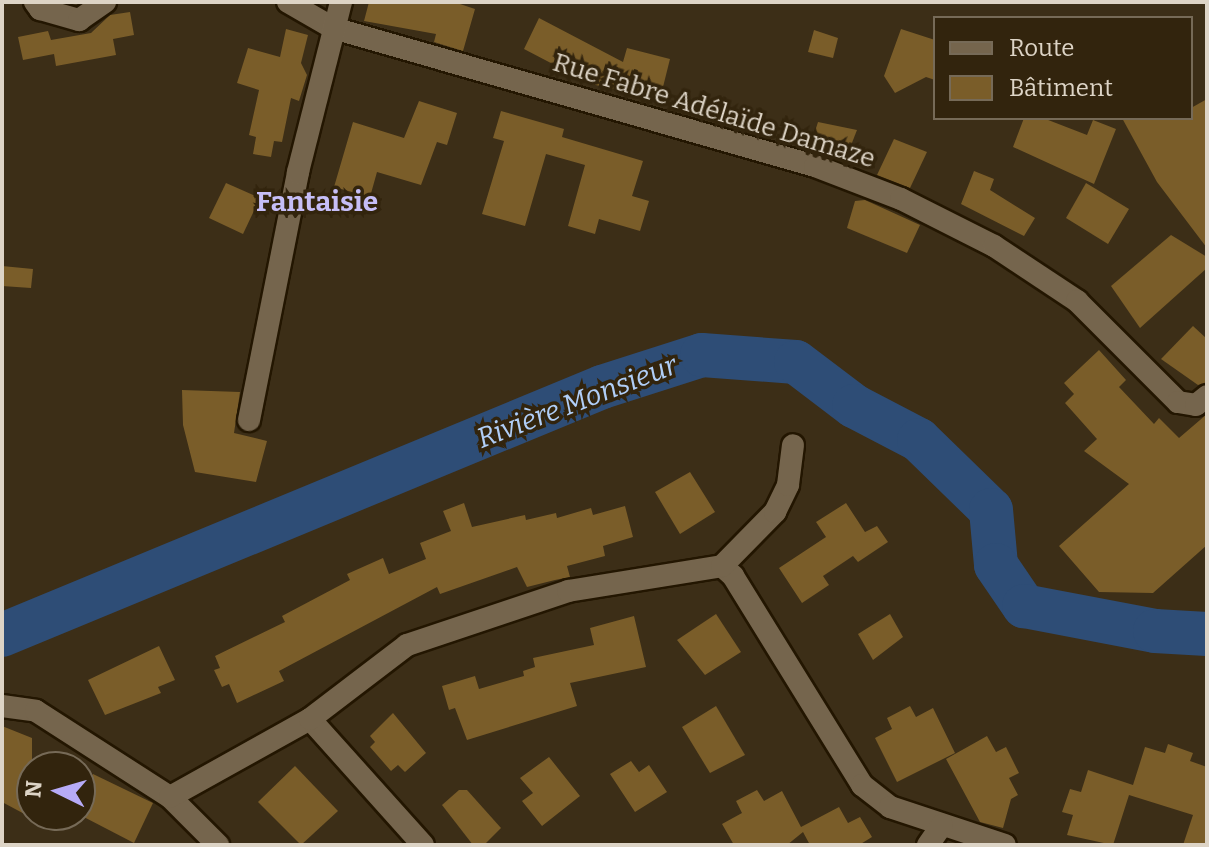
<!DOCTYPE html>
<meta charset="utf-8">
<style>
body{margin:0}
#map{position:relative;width:1209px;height:847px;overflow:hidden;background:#3c2e17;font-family:Bitter,serif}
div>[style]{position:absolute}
.river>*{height:44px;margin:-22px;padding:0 22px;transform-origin:22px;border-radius:22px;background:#2e4d76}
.building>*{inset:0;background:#7a5d29}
.roads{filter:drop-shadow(2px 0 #231601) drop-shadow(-2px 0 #231601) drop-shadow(0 2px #231601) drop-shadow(0 -2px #231601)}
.minor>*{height:22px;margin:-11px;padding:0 11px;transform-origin:11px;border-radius:11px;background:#75654d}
span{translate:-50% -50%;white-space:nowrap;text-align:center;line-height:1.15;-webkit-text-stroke:7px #32240d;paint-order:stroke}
.street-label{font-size:26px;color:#ddd4c6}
.neighbourhood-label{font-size:28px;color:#c6bef7;font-weight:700}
.water-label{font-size:28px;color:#b0cef7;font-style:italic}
.frame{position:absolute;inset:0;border:4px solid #ddd4c6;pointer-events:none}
.legend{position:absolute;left:933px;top:16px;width:260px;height:104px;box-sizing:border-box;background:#32240d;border:2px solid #766a57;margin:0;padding:10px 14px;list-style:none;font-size:24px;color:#ddd4c6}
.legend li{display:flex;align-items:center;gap:16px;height:40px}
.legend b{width:40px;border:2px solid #766a57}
.north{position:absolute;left:16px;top:751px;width:80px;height:80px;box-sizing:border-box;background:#32240d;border:2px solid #766a57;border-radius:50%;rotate:275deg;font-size:22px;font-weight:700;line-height:32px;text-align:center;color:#ddd4c6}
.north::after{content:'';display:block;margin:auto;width:28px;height:36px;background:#b7abf7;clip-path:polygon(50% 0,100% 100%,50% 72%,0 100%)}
</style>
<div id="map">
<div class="river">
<i style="left:2px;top:635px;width:649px;rotate:-22.46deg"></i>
<i style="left:602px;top:387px;width:105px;rotate:-17.7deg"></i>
<i style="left:702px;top:355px;width:94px;rotate:4.3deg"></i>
<i style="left:796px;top:362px;width:73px;rotate:37.2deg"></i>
<i style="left:854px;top:406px;width:73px;rotate:27.6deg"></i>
<i style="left:919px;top:440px;width:100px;rotate:44.2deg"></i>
<i style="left:991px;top:510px;width:55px;rotate:84.8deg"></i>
<i style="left:996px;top:565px;width:50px;rotate:55.7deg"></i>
<i style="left:1024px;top:606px;width:133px;rotate:10.8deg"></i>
<i style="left:1155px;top:631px;width:52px;rotate:3.3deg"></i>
</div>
<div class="building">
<i style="clip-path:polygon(369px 2px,454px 2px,475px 9px,463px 51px,434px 42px,436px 34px,364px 21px)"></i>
<i style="clip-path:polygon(130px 12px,134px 35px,113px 39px,116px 55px,56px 66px,54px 54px,23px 60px,18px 37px,48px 31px,51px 40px,91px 33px,110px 15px)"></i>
<i style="clip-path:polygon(539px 18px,623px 62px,627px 48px,670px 59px,660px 99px,591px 84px,524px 49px)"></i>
<i style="clip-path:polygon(286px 29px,308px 35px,301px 63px,307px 75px,299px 101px,291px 98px,282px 142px,274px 141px,271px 157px,253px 154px,256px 137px,249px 135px,259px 90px,237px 83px,248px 48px,280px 57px)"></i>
<i style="clip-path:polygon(901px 29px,935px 40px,935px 80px,926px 77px,895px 93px,884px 76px)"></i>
<i style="clip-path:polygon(814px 30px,838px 38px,833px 58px,808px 52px)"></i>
<i style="clip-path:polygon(1207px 99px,1207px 248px,1157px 182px,1122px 118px,1191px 118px,1191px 108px)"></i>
<i style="clip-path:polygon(419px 101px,457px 113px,447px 145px,437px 142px,421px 185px,377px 172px,370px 197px,334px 187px,353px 122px,404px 138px)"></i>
<i style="clip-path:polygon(501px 111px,564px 129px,562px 137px,643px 161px,632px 196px,649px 201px,640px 231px,599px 219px,595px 234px,568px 226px,585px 165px,546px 154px,525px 226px,482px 214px,504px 141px,493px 138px)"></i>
<i style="clip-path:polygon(1024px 118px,1043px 118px,1087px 135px,1093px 120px,1116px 129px,1094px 184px,1013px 147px)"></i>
<i style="clip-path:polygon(818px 122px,857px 130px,848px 153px,810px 147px)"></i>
<i style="clip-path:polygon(894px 139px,927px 152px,910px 188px,877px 175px)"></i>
<i style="clip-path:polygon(974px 171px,994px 179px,990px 190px,1035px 218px,1024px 236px,961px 204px)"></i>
<i style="clip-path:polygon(226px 183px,260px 198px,243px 234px,209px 218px)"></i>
<i style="clip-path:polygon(1086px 183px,1129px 209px,1108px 244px,1066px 218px)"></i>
<i style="clip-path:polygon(865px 200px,920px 225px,907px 253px,847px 228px,855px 201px)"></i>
<i style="clip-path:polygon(1171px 235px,1207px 257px,1207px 268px,1140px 328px,1111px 286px)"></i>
<i style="clip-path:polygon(2px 266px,33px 269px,31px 288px,2px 286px)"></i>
<i style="clip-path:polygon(1193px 326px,1207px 339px,1207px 382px,1198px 385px,1161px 359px)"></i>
<i style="clip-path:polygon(1099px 350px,1126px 380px,1119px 387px,1154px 424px,1159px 418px,1179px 438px,1207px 414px,1207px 545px,1153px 593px,1099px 592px,1059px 546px,1129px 484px,1084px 451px,1097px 439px,1065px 403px,1074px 394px,1064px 383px)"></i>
<i style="clip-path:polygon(182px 390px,240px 392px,234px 433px,267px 441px,256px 482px,195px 472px,183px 425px)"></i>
<i style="clip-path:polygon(690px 472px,715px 512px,680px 534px,655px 492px)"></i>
<i style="clip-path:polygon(464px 503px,472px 527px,525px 515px,526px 520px,556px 513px,557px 518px,591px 508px,593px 515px,625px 506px,633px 537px,603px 546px,605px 556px,567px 566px,570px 577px,555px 580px,527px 587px,517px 567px,440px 594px,437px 587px,279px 671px,284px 681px,237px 703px,229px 684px,222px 687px,214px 670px,220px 668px,215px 656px,285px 622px,282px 616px,350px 580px,347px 574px,383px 558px,389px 574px,426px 559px,420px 543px,451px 531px,443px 511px)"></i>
<i style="clip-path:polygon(846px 503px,865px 532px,877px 526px,888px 542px,858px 562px,853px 556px,823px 576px,829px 585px,802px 603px,779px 568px,826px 537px,816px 522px)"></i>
<i style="clip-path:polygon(716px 614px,741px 652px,705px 675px,677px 640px)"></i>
<i style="clip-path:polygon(890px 614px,903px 637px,873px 660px,858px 634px)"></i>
<i style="clip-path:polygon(634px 616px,646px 667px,570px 683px,577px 706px,467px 740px,455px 708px,449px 710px,442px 686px,475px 676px,479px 689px,524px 676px,523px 671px,535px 667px,533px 658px,594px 645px,590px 628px)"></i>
<i style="clip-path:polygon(159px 646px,175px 680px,158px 687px,161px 693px,105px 715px,88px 680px)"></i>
<i style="clip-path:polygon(716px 706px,745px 755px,710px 773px,682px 727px)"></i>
<i style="clip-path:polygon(910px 706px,916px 717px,933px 708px,955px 753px,897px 782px,875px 738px,892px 729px,887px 718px)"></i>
<i style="clip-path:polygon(393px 713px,426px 753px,405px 772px,398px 765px,391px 771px,370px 747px,375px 742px,370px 736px)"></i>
<i style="clip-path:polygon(2px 726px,32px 738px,32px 818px,2px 802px)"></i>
<i style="clip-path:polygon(987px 736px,996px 752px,1006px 747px,1019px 773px,1009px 778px,1018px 795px,1011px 799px,1003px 828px,980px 822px,946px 759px)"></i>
<i style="clip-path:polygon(1168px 744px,1193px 753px,1190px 761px,1207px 767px,1207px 845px,1183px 845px,1193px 815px,1129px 795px,1113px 845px,1067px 835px,1073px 815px,1062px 812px,1070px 789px,1081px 792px,1088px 770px,1133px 785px,1145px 747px,1165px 753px)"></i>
<i style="clip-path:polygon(549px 757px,580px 796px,542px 826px,522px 801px,533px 793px,520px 778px)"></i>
<i style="clip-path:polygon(631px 761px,639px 772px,649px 765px,667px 792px,635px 812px,610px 774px)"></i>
<i style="clip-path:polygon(295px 766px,338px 811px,301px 845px,258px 802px)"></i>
<i style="clip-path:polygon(93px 774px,153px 803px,134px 843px,80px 815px,80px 801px)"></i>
<i style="clip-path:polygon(459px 790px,467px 790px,501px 828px,484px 845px,473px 845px,442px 805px)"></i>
<i style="clip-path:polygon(757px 790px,764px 801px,782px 791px,801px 827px,839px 807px,848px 823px,860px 817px,872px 837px,859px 845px,810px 845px,803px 832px,787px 845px,734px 845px,722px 824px,742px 813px,736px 801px)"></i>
</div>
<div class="roads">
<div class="minor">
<i style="left:35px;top:2px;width:9px;rotate:54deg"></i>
<i style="left:40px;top:9px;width:41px;rotate:15.8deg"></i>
<i style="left:79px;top:20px;width:32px;rotate:-35deg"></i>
<i style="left:288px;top:2px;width:52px;rotate:30deg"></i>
<i style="left:333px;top:28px;width:501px;rotate:15.98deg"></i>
<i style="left:815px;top:166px;width:92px;rotate:21deg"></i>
<i style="left:901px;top:199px;width:104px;rotate:26.8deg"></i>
<i style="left:994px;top:246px;width:100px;rotate:33.5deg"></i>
<i style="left:1077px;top:301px;width:143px;rotate:45deg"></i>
<i style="left:1178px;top:402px;width:18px;rotate:9deg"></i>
<i style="left:1196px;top:405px;width:14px;rotate:-39deg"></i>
<i style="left:249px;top:420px;width:253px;rotate:-78.8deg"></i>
<i style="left:298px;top:172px;width:175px;rotate:-75.8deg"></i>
<i style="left:722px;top:566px;width:15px;rotate:42deg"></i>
<i style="left:733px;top:576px;width:246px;rotate:58.3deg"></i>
<i style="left:862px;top:785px;width:36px;rotate:38deg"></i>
<i style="left:890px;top:807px;width:121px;rotate:18.3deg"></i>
<i style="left:2px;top:706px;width:34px;rotate:8deg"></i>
<i style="left:36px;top:711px;width:159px;rotate:32.7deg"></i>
<i style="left:170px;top:797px;width:68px;rotate:45deg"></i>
<i style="left:310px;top:719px;width:169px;rotate:48.1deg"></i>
<i style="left:170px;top:797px;width:160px;rotate:-29.1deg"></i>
<i style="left:310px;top:719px;width:122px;rotate:-37.3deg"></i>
<i style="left:407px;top:645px;width:170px;rotate:-18.5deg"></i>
<i style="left:568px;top:591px;width:156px;rotate:-9.2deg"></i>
<i style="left:722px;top:566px;width:76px;rotate:-45.5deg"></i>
<i style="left:775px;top:512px;width:30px;rotate:-64deg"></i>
<i style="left:788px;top:485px;width:40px;rotate:-82.9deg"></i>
<i style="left:928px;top:845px;width:24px;rotate:-55deg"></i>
</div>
</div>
<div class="street-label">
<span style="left:714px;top:111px;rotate:17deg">Rue Fabre Adélaïde Damaze</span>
</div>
<div class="neighbourhood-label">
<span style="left:317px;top:202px">Fantaisie</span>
</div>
<div class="water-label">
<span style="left:577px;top:402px;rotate:-21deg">Rivière Monsieur</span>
</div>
<div class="frame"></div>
<ul class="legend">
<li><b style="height:10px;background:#75654d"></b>Route</li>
<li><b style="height:22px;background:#7a5d29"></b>Bâtiment</li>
</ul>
<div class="north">N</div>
</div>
